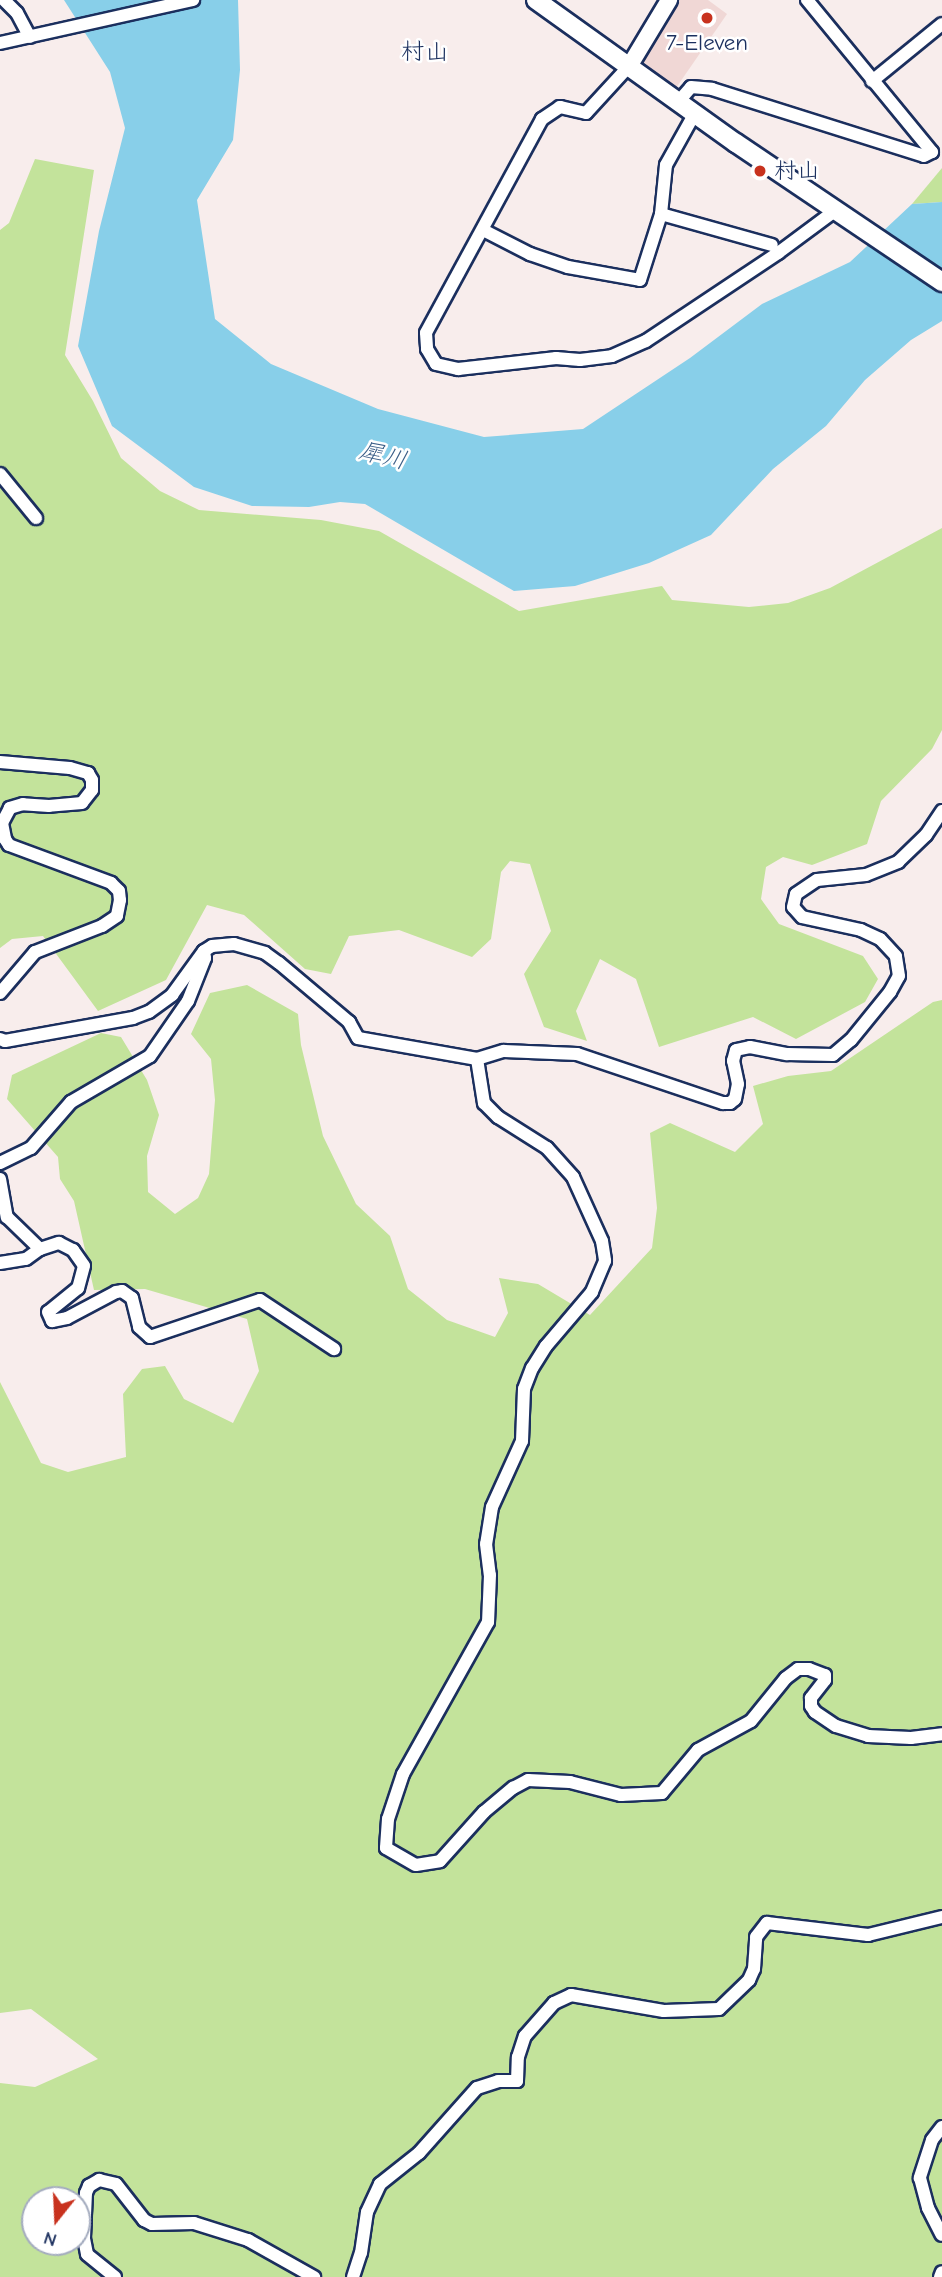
<!DOCTYPE html>
<meta charset="utf-8">
<style>
body{margin:0}
#map{position:relative;width:942px;height:2277px;overflow:hidden;background:#f8edec;font-family:"Comic Neue","Klee One",sans-serif}
div>[style]{position:absolute}
.built>*{inset:0;background:#f0d7d5}
.green>*{inset:0;background:#c3e39b}
.water>*{inset:0;background:#88cfe9}
.roads{filter:drop-shadow(2px 0 #1b2f5e) drop-shadow(-2px 0 #1b2f5e) drop-shadow(0 2px #1b2f5e) drop-shadow(0 -2px #1b2f5e)}
.minor>*{height:12px;margin:-6px;padding:0 6px;transform-origin:6px;border-radius:6px;background:#fff}
.major>*{height:16px;margin:-8px;padding:0 8px;transform-origin:8px;border-radius:8px;background:#fff}
.highway>*{height:18px;margin:-9px;padding:0 9px;transform-origin:9px;border-radius:9px;background:#fff}
.dots>*{width:19px;height:19px;translate:-50% -50%;box-sizing:border-box;border:4px solid #fff;border-radius:50%}
span{translate:-50% -50%;white-space:nowrap;text-align:center;line-height:1.15;-webkit-text-stroke:5px #fff;paint-order:stroke}
.poi-label{font-size:23px;color:#1b2f5e}
.left{translate:0 -50%;text-align:left}
.neighbourhood-label{font-size:24px;color:#1b2f5e}
.water-label{font-size:24px;color:#3c5f88;font-style:italic}
.north{position:absolute;left:21px;top:2186px;width:70px;height:70px;box-sizing:border-box;background:#fff;border:2px solid #a4acbf;border-radius:50%;rotate:198deg;font-size:19px;font-weight:700;line-height:28px;text-align:center;color:#1b2f5e}
.north::after{content:'';display:block;margin:auto;width:24px;height:32px;background:#c8321e;clip-path:polygon(50% 0,100% 100%,50% 72%,0 100%)}
</style>
<div id="map">
<div class="built">
<i style="clip-path:polygon(675px 0,708px 0,727px 14px,676px 88px,637px 61px)"></i>
</div>
<div class="green">
<i style="clip-path:polygon(35px 159px,94px 170px,65px 355px,93px 401px,121px 458px,160px 491px,199px 510px,321px 520px,379px 531px,519px 611px,662px 586px,672px 600px,749px 607px,788px 603px,830px 588px,942px 528px,942px 730px,932px 749px,881px 801px,867px 844px,812px 865px,783px 857px,766px 867px,761px 899px,779px 924px,863px 956px,878px 979px,865px 1002px,796px 1039px,753px 1017px,659px 1047px,636px 979px,600px 959px,576px 1011px,587px 1041px,544px 1027px,524px 974px,551px 931px,530px 864px,510px 861px,501px 872px,491px 939px,472px 957px,399px 930px,349px 936px,331px 974px,305px 969px,244px 915px,207px 905px,166px 980px,98px 1011px,43px 936px,12px 939px,0 948px,0 230px,9px 223px)"></i>
<i style="clip-path:polygon(942px 168px,942px 202px,912px 204px)"></i>
<i style="clip-path:polygon(evenodd,247px 985px,298px 1014px,301px 1045px,323px 1136px,356px 1204px,390px 1236px,408px 1289px,447px 1320px,495px 1337px,508px 1313px,499px 1278px,538px 1284px,590px 1315px,652px 1248px,657px 1208px,650px 1133px,670px 1123px,735px 1152px,763px 1124px,753px 1086px,788px 1076px,831px 1071px,933px 1002px,942px 1000px,942px 2277px,0 2277px,0 2083px,35px 2087px,98px 2059px,31px 2009px,0 2013px,0 1382px,41px 1463px,68px 1472px,126px 1457px,123px 1394px,142px 1369px,165px 1366px,184px 1399px,233px 1423px,259px 1371px,247px 1319px,145px 1289px,94px 1290px,74px 1201px,60px 1179px,58px 1157px,7px 1099px,12px 1075px,101px 1033px,121px 1037px,147px 1080px,159px 1115px,147px 1156px,148px 1192px,175px 1214px,198px 1198px,209px 1174px,215px 1100px,211px 1059px,191px 1034px,210px 993px,247px 985px,35px 2200px,77px 2200px,77px 2242px,35px 2242px,35px 2200px)"></i>
</div>
<div class="water">
<i style="clip-path:polygon(64px 0,238px 0,240px 70px,233px 140px,197px 200px,215px 319px,271px 364px,378px 409px,484px 437px,583px 429px,690px 358px,762px 304px,850px 262px,912px 204px,942px 202px,942px 321px,911px 340px,865px 380px,826px 426px,773px 469px,711px 535px,649px 563px,575px 586px,514px 591px,365px 504px,340px 502px,309px 507px,252px 506px,194px 487px,112px 426px,78px 346px,99px 231px,125px 128px,110px 72px)"></i>
</div>
<div class="roads">
<div class="minor">
<i style="left:4px;top:0;width:18px;rotate:45deg"></i>
<i style="left:17px;top:13px;width:27px;rotate:62deg"></i>
<i style="left:0;top:43px;width:198px;rotate:-12.6deg"></i>
<i style="left:630px;top:65px;width:65px;rotate:132.5deg"></i>
<i style="left:586px;top:113px;width:27px;rotate:-167deg"></i>
<i style="left:560px;top:107px;width:22px;rotate:146deg"></i>
<i style="left:542px;top:119px;width:243px;rotate:118.5deg"></i>
<i style="left:426px;top:333px;width:16px;rotate:86deg"></i>
<i style="left:427px;top:349px;width:17px;rotate:59deg"></i>
<i style="left:436px;top:364px;width:23px;rotate:13deg"></i>
<i style="left:458px;top:369px;width:99px;rotate:-6.4deg"></i>
<i style="left:556px;top:358px;width:24px;rotate:5deg"></i>
<i style="left:580px;top:360px;width:32px;rotate:-7deg"></i>
<i style="left:612px;top:356px;width:37px;rotate:-24deg"></i>
<i style="left:646px;top:341px;width:159px;rotate:-33.7deg"></i>
<i style="left:778px;top:253px;width:72px;rotate:-36.6deg"></i>
<i style="left:872px;top:81px;width:90px;rotate:-39.2deg"></i>
<i style="left:679px;top:101px;width:18px;rotate:-49deg"></i>
<i style="left:691px;top:87px;width:21px;rotate:5deg"></i>
<i style="left:712px;top:89px;width:222px;rotate:17.5deg"></i>
<i style="left:924px;top:156px;width:9px;rotate:-27deg"></i>
<i style="left:932px;top:152px;width:197px;rotate:-129.4deg"></i>
<i style="left:661px;top:214px;width:115px;rotate:15.6deg"></i>
<i style="left:483px;top:230px;width:53px;rotate:27.1deg"></i>
<i style="left:530px;top:254px;width:40px;rotate:18.9deg"></i>
<i style="left:568px;top:267px;width:73px;rotate:10.2deg"></i>
<i style="left:640px;top:280px;width:69px;rotate:-72.3deg"></i>
<i style="left:661px;top:214px;width:49px;rotate:-84.2deg"></i>
<i style="left:666px;top:165px;width:60px;rotate:-60.9deg"></i>
<i style="left:0;top:474px;width:57px;rotate:50.7deg"></i>
<i style="left:0;top:762px;width:70px;rotate:4.9deg"></i>
<i style="left:70px;top:768px;width:19px;rotate:16deg"></i>
<i style="left:88px;top:773px;width:8px;rotate:60deg"></i>
<i style="left:92px;top:780px;width:10px;rotate:90deg"></i>
<i style="left:92px;top:790px;width:16px;rotate:128deg"></i>
<i style="left:82px;top:803px;width:33px;rotate:175deg"></i>
<i style="left:49px;top:806px;width:26px;rotate:-176deg"></i>
<i style="left:23px;top:804px;width:14px;rotate:163deg"></i>
<i style="left:10px;top:808px;width:17px;rotate:118deg"></i>
<i style="left:2px;top:823px;width:16px;rotate:79deg"></i>
<i style="left:5px;top:839px;width:7px;rotate:56deg"></i>
<i style="left:9px;top:845px;width:109px;rotate:20.4deg"></i>
<i style="left:111px;top:883px;width:11px;rotate:45deg"></i>
<i style="left:119px;top:891px;width:9px;rotate:84deg"></i>
<i style="left:120px;top:900px;width:16px;rotate:101deg"></i>
<i style="left:117px;top:916px;width:18px;rotate:146deg"></i>
<i style="left:102px;top:926px;width:72px;rotate:158.8deg"></i>
<i style="left:35px;top:952px;width:54px;rotate:130.5deg"></i>
<i style="left:0;top:1039px;width:5px;rotate:22deg"></i>
<i style="left:5px;top:1041px;width:130px;rotate:-10.2deg"></i>
<i style="left:133px;top:1018px;width:17px;rotate:-21deg"></i>
<i style="left:149px;top:1012px;width:29px;rotate:-36deg"></i>
<i style="left:172px;top:995px;width:54px;rotate:-54deg"></i>
<i style="left:204px;top:951px;width:9px;rotate:-32deg"></i>
<i style="left:212px;top:946px;width:22px;rotate:-5deg"></i>
<i style="left:234px;top:944px;width:32px;rotate:16deg"></i>
<i style="left:265px;top:953px;width:17px;rotate:36deg"></i>
<i style="left:279px;top:963px;width:92px;rotate:40.1deg"></i>
<i style="left:349px;top:1022px;width:18px;rotate:61deg"></i>
<i style="left:358px;top:1038px;width:121px;rotate:10deg"></i>
<i style="left:477px;top:1059px;width:28px;rotate:-17deg"></i>
<i style="left:504px;top:1051px;width:73px;rotate:2.4deg"></i>
<i style="left:577px;top:1054px;width:154px;rotate:18.6deg"></i>
<i style="left:723px;top:1103px;width:7px"></i>
<i style="left:730px;top:1103px;width:6px;rotate:-39deg"></i>
<i style="left:735px;top:1099px;width:15px;rotate:-79deg"></i>
<i style="left:738px;top:1084px;width:24px;rotate:-102deg"></i>
<i style="left:733px;top:1061px;width:11px;rotate:-75deg"></i>
<i style="left:736px;top:1050px;width:14px;rotate:-12deg"></i>
<i style="left:750px;top:1047px;width:38px;rotate:11deg"></i>
<i style="left:787px;top:1054px;width:46px;rotate:1.2deg"></i>
<i style="left:833px;top:1055px;width:23px;rotate:-40deg"></i>
<i style="left:851px;top:1040px;width:62px;rotate:-50.9deg"></i>
<i style="left:890px;top:992px;width:18px;rotate:-61deg"></i>
<i style="left:899px;top:976px;width:20px;rotate:-99deg"></i>
<i style="left:896px;top:956px;width:23px;rotate:-133deg"></i>
<i style="left:880px;top:939px;width:21px;rotate:-155deg"></i>
<i style="left:861px;top:930px;width:60px;rotate:-167.6deg"></i>
<i style="left:802px;top:917px;width:13px;rotate:-132deg"></i>
<i style="left:793px;top:907px;width:13px;rotate:-77deg"></i>
<i style="left:796px;top:894px;width:25px;rotate:-34deg"></i>
<i style="left:817px;top:880px;width:49px;rotate:-5.8deg"></i>
<i style="left:866px;top:875px;width:35px;rotate:-22deg"></i>
<i style="left:898px;top:862px;width:39px;rotate:-44deg"></i>
<i style="left:926px;top:835px;width:29px;rotate:-56deg"></i>
<i style="left:477px;top:1059px;width:45px;rotate:81deg"></i>
<i style="left:484px;top:1103px;width:20px;rotate:45deg"></i>
<i style="left:498px;top:1117px;width:58px;rotate:32.3deg"></i>
<i style="left:547px;top:1148px;width:39px;rotate:48deg"></i>
<i style="left:573px;top:1177px;width:70px;rotate:65.6deg"></i>
<i style="left:602px;top:1241px;width:20px;rotate:81deg"></i>
<i style="left:605px;top:1261px;width:34px;rotate:113deg"></i>
<i style="left:592px;top:1292px;width:71px;rotate:130.4deg"></i>
<i style="left:546px;top:1346px;width:26px;rotate:122deg"></i>
<i style="left:532px;top:1368px;width:22px;rotate:111deg"></i>
<i style="left:524px;top:1389px;width:52px;rotate:92.2deg"></i>
<i style="left:522px;top:1441px;width:72px;rotate:114.4deg"></i>
<i style="left:492px;top:1507px;width:37px;rotate:99deg"></i>
<i style="left:486px;top:1544px;width:31px;rotate:83deg"></i>
<i style="left:490px;top:1575px;width:47px;rotate:92.4deg"></i>
<i style="left:488px;top:1622px;width:174px;rotate:119.2deg"></i>
<i style="left:403px;top:1774px;width:47px;rotate:108.4deg"></i>
<i style="left:388px;top:1819px;width:29px;rotate:94deg"></i>
<i style="left:386px;top:1848px;width:34px;rotate:30deg"></i>
<i style="left:416px;top:1865px;width:24px;rotate:-9deg"></i>
<i style="left:440px;top:1861px;width:66px;rotate:-48.1deg"></i>
<i style="left:484px;top:1812px;width:38px;rotate:-40deg"></i>
<i style="left:513px;top:1788px;width:17px;rotate:-28deg"></i>
<i style="left:528px;top:1780px;width:42px;rotate:2.7deg"></i>
<i style="left:570px;top:1782px;width:53px;rotate:14.3deg"></i>
<i style="left:621px;top:1795px;width:41px;rotate:-2.8deg"></i>
<i style="left:662px;top:1793px;width:56px;rotate:-50.1deg"></i>
<i style="left:698px;top:1750px;width:60px;rotate:-28.7deg"></i>
<i style="left:751px;top:1721px;width:55px;rotate:-50.9deg"></i>
<i style="left:786px;top:1678px;width:15px;rotate:-37deg"></i>
<i style="left:798px;top:1669px;width:11px"></i>
<i style="left:809px;top:1669px;width:17px;rotate:21deg"></i>
<i style="left:825px;top:1675px;width:5px;rotate:90deg"></i>
<i style="left:825px;top:1680px;width:23px;rotate:128deg"></i>
<i style="left:811px;top:1698px;width:8px;rotate:90deg"></i>
<i style="left:811px;top:1706px;width:7px;rotate:56deg"></i>
<i style="left:815px;top:1712px;width:25px;rotate:34deg"></i>
<i style="left:836px;top:1726px;width:34px;rotate:17deg"></i>
<i style="left:868px;top:1736px;width:43px;rotate:2.7deg"></i>
<i style="left:911px;top:1738px;width:31px;rotate:-7deg"></i>
<i style="left:0;top:1163px;width:34px;rotate:-26deg"></i>
<i style="left:31px;top:1148px;width:61px;rotate:-49deg"></i>
<i style="left:71px;top:1102px;width:91px;rotate:-30.2deg"></i>
<i style="left:150px;top:1056px;width:67px;rotate:-55.4deg"></i>
<i style="left:188px;top:1001px;width:46px;rotate:-68.4deg"></i>
<i style="left:205px;top:958px;width:7px;rotate:-98deg"></i>
<i style="left:0;top:1179px;width:39px;rotate:80deg"></i>
<i style="left:7px;top:1217px;width:46px;rotate:44.1deg"></i>
<i style="left:40px;top:1249px;width:20px;rotate:-18deg"></i>
<i style="left:59px;top:1243px;width:16px;rotate:27deg"></i>
<i style="left:73px;top:1250px;width:19px;rotate:55deg"></i>
<i style="left:84px;top:1266px;width:23px;rotate:105deg"></i>
<i style="left:78px;top:1288px;width:38px;rotate:141deg"></i>
<i style="left:48px;top:1312px;width:10px;rotate:66deg"></i>
<i style="left:52px;top:1321px;width:15px;rotate:-11deg"></i>
<i style="left:67px;top:1318px;width:55px;rotate:-28deg"></i>
<i style="left:116px;top:1292px;width:6px;rotate:-9deg"></i>
<i style="left:122px;top:1291px;width:12px;rotate:35deg"></i>
<i style="left:132px;top:1298px;width:30px;rotate:76deg"></i>
<i style="left:139px;top:1327px;width:15px;rotate:42deg"></i>
<i style="left:150px;top:1337px;width:116px;rotate:-18.6deg"></i>
<i style="left:260px;top:1300px;width:89px;rotate:33.5deg"></i>
<i style="left:0;top:1263px;width:26px;rotate:-9deg"></i>
<i style="left:26px;top:1259px;width:17px;rotate:-36deg"></i>
<i style="left:942px;top:2127px;width:16px;rotate:128deg"></i>
<i style="left:932px;top:2140px;width:40px;rotate:108deg"></i>
<i style="left:920px;top:2178px;width:31px;rotate:75deg"></i>
<i style="left:928px;top:2208px;width:30px;rotate:63deg"></i>
<i style="left:115px;top:2277px;width:36px;rotate:-141deg"></i>
<i style="left:87px;top:2254px;width:16px;rotate:-101deg"></i>
<i style="left:84px;top:2238px;width:45px;rotate:-87.5deg"></i>
<i style="left:86px;top:2193px;width:8px;rotate:-67deg"></i>
<i style="left:89px;top:2186px;width:12px;rotate:-31deg"></i>
<i style="left:99px;top:2180px;width:17px;rotate:13deg"></i>
<i style="left:116px;top:2184px;width:46px;rotate:52.1deg"></i>
<i style="left:144px;top:2220px;width:9px;rotate:27deg"></i>
<i style="left:152px;top:2224px;width:42px;rotate:-1.4deg"></i>
<i style="left:194px;top:2223px;width:57px;rotate:17.5deg"></i>
<i style="left:248px;top:2240px;width:76px;rotate:29.3deg"></i>
<i style="left:353px;top:2277px;width:25px;rotate:-72deg"></i>
<i style="left:361px;top:2253px;width:41px;rotate:-81.7deg"></i>
<i style="left:367px;top:2212px;width:31px;rotate:-65deg"></i>
<i style="left:380px;top:2184px;width:50px;rotate:-38.5deg"></i>
<i style="left:419px;top:2153px;width:87px;rotate:-48.3deg"></i>
<i style="left:477px;top:2088px;width:22px;rotate:-18deg"></i>
<i style="left:498px;top:2081px;width:19px"></i>
<i style="left:517px;top:2081px;width:24px;rotate:-88deg"></i>
<i style="left:518px;top:2057px;width:22px;rotate:-72deg"></i>
<i style="left:525px;top:2036px;width:44px;rotate:-48.7deg"></i>
<i style="left:554px;top:2003px;width:19px;rotate:-25deg"></i>
<i style="left:571px;top:1995px;width:94px;rotate:9.8deg"></i>
<i style="left:664px;top:2011px;width:55px;rotate:-2.1deg"></i>
<i style="left:719px;top:2009px;width:42px;rotate:-44deg"></i>
<i style="left:749px;top:1980px;width:12px;rotate:-66deg"></i>
<i style="left:754px;top:1969px;width:32px;rotate:-86deg"></i>
<i style="left:756px;top:1937px;width:18px;rotate:-52deg"></i>
<i style="left:767px;top:1923px;width:102px;rotate:6.8deg"></i>
<i style="left:868px;top:1935px;width:76px;rotate:-13.7deg"></i>
<i style="left:940px;top:2277px;width:5px;rotate:-68deg"></i>
</div>
<div class="major">
<i style="left:630px;top:65px;width:76px;rotate:-59deg"></i>
</div>
<div class="highway">
<i style="left:536px;top:0;width:246px;rotate:35.6deg"></i>
<i style="left:736px;top:143px;width:249px;rotate:34deg"></i>
</div>
</div>
<div class="dots">
<i style="left:707px;top:18px;background:#c8321e"></i>
<i style="left:760px;top:171px;background:#c8321e"></i>
</div>
<div class="poi-label">
<span style="left:707px;top:43px">7-Eleven</span>
<span class="left" style="left:774px;top:171px">村山</span>
</div>
<div class="neighbourhood-label">
<span style="left:425px;top:52px">村山</span>
</div>
<div class="water-label">
<span style="left:383px;top:456px;rotate:14deg">犀川</span>
</div>
<div class="north">N</div>
</div>
